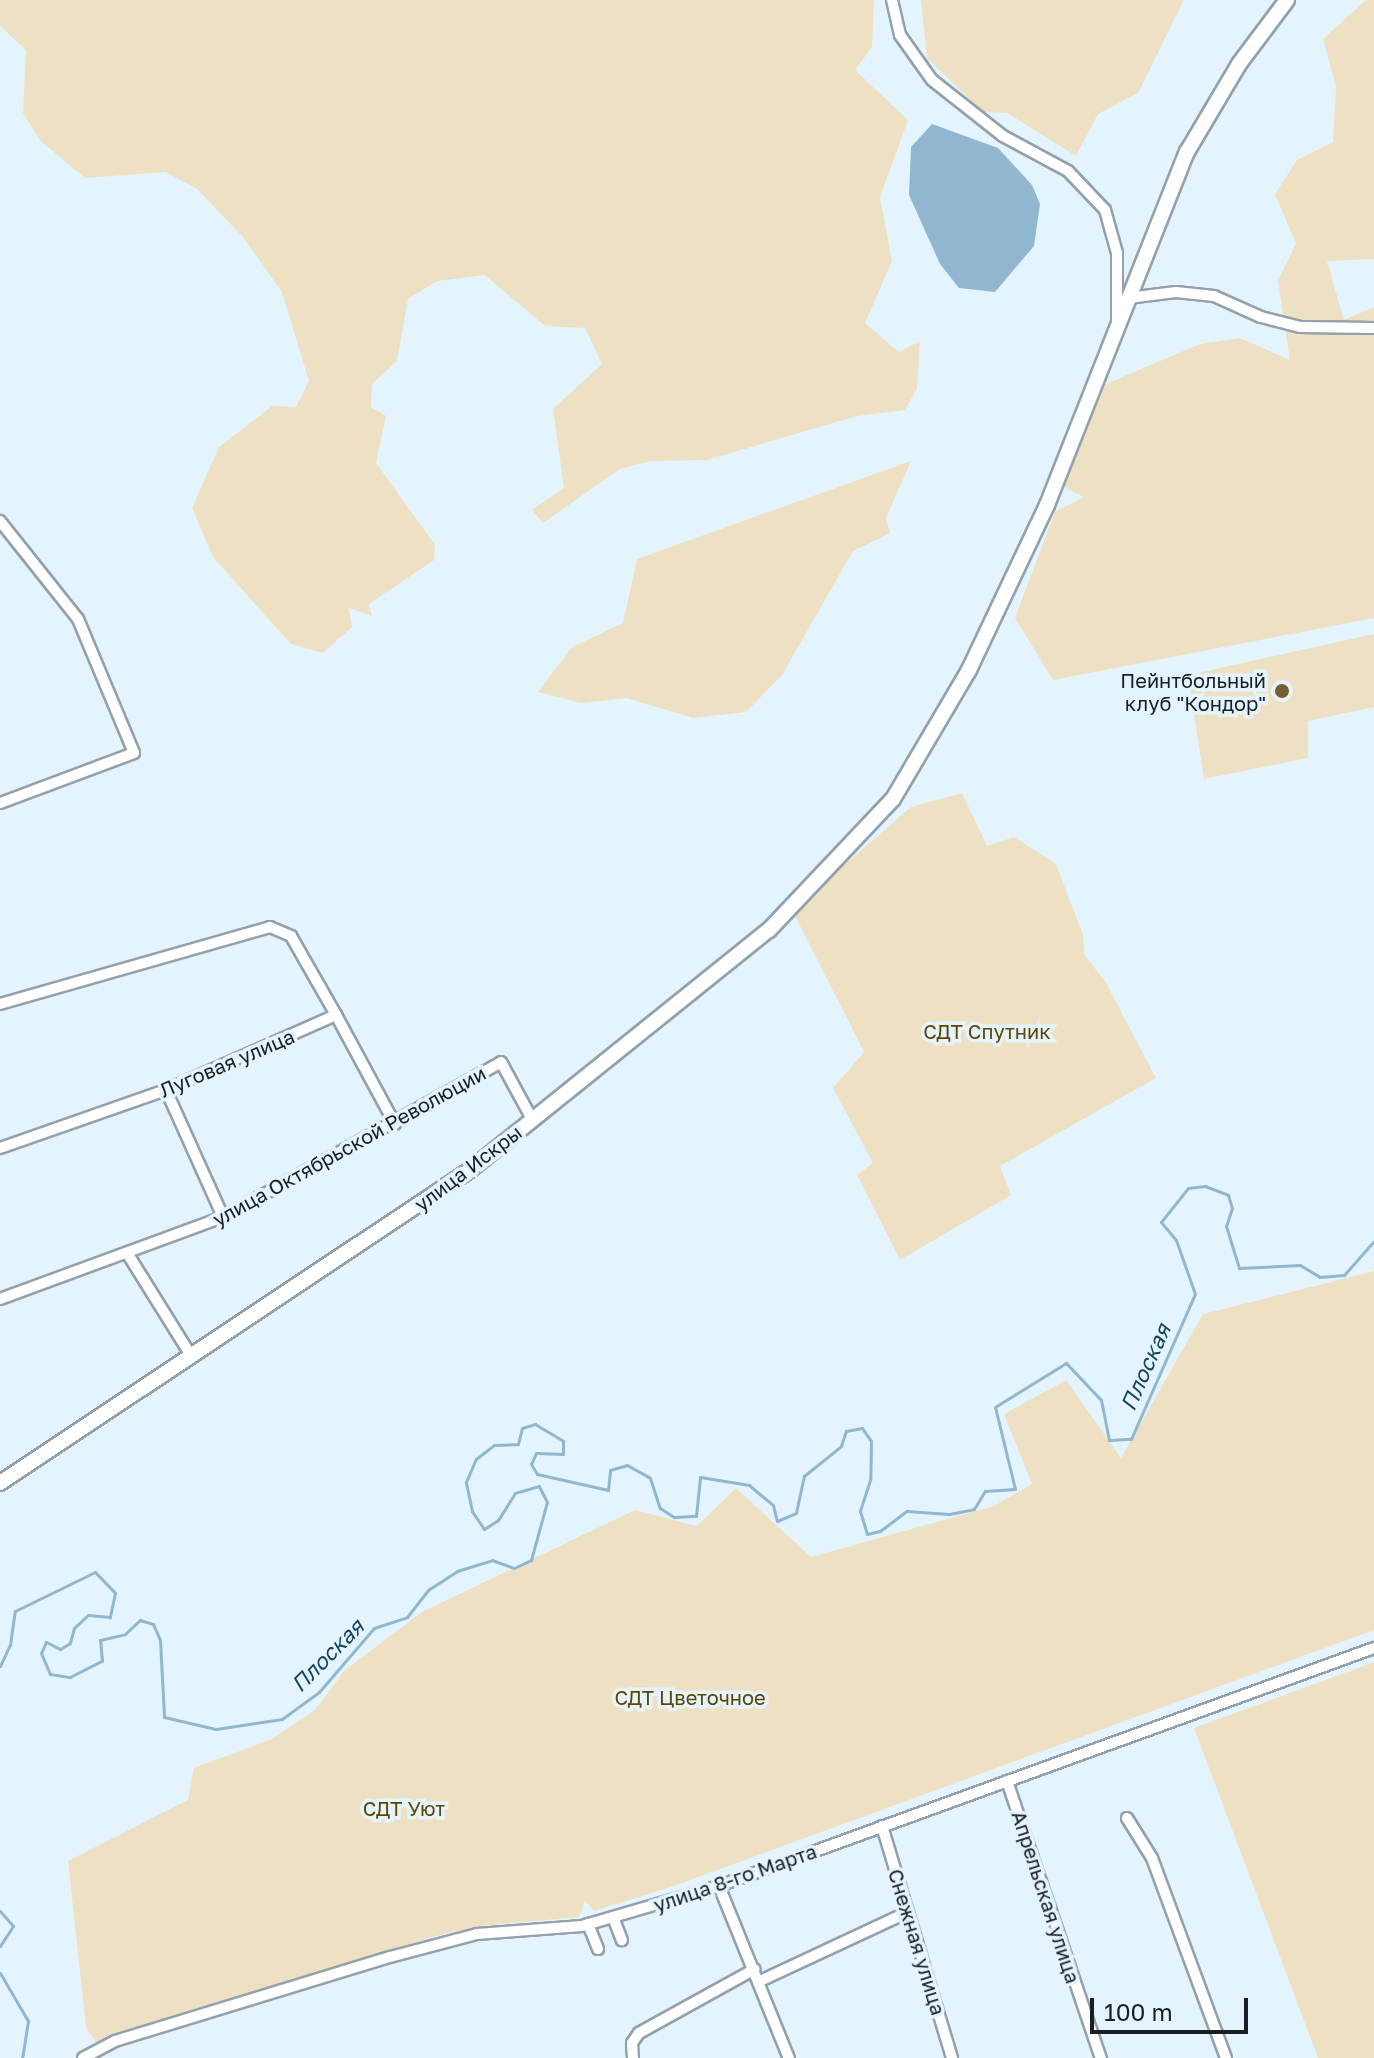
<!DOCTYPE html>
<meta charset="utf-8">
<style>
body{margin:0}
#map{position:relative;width:1374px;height:2058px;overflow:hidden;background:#e4f4fe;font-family:"Golos Text",sans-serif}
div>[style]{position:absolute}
.green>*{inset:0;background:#eee0c3}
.water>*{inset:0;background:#90b7cf}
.stream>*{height:3px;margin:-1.5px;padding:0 1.5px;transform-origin:1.5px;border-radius:1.5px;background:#90b7cf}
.roads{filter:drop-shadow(2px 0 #92a1ab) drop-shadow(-2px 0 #92a1ab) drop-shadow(0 2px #92a1ab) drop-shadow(0 -2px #92a1ab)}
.street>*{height:10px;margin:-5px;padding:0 5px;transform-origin:5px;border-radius:5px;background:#fff}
.secondary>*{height:14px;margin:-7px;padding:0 7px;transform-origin:7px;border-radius:7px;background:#fff}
.dots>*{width:22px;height:22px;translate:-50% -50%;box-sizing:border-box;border:4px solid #e4f4fe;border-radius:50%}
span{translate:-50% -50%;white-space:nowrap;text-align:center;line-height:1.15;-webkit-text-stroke:7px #e4f4fe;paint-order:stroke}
.poi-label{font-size:20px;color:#181e22}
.right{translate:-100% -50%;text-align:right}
.park-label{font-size:20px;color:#5e4500}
.street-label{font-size:20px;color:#181e22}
.water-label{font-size:22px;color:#14445e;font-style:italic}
.scale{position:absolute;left:1090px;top:1998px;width:158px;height:36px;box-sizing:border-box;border:4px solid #181e22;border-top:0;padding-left:10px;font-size:24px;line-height:28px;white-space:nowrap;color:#181e22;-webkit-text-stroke:6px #e4f4fe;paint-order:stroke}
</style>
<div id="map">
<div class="green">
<i style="clip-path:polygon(0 0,874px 0,872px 47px,855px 70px,908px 120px,880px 197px,892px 261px,865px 323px,899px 352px,920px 341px,917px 389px,905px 410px,857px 416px,707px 460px,650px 461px,620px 469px,543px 523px,532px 510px,564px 488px,553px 409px,602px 364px,585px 328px,545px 326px,485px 275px,437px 281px,408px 299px,397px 361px,372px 384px,371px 407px,386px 416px,376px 463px,435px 545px,434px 560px,369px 604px,372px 616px,349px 608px,352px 627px,323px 653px,291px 644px,213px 557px,192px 508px,219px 447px,272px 406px,296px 407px,309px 381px,282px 292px,243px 237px,197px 189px,166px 172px,85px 178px,41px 141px,23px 113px,26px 50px,0 26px)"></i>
<i style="clip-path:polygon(921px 0,1184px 0,1138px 93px,1098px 114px,1076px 156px,1007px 113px,983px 112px,927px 58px)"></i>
<i style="clip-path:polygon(1366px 0,1374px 0,1374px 259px,1327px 261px,1344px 320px,1374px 307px,1374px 618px,1053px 680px,1015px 618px,1055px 512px,1084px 497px,1060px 485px,1099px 387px,1200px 344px,1240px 338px,1290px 360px,1278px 281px,1296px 243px,1275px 194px,1297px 160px,1333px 142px,1336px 87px,1323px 39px)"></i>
<i style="clip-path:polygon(911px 461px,886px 518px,890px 533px,853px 551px,782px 675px,746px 712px,693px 718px,627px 698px,582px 703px,538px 692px,572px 647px,623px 623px,637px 559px)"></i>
<i style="clip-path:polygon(1374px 634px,1374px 707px,1308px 721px,1308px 758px,1204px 779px,1188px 675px)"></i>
<i style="clip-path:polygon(962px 793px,987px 846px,1014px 837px,1056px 864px,1083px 935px,1084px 954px,1106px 983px,1156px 1078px,1000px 1166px,1011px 1195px,900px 1260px,857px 1175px,873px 1163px,833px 1088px,864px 1052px,792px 910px,911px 807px)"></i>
<i style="clip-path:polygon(1374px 1271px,1374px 1630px,668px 1888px,594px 1911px,585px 1901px,579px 1917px,480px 1926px,432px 1937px,97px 2044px,86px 2027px,68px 1861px,188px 1800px,194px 1768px,272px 1739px,315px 1710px,345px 1670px,422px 1612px,635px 1510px,697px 1526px,736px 1488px,811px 1557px,994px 1506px,1032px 1484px,1004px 1414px,1066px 1380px,1121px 1458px,1203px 1314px)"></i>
<i style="clip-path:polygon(1374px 1662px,1374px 2058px,1318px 2058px,1194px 1728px)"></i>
</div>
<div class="water">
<i style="clip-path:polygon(932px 124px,998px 148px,1032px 185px,1040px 204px,1034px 246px,995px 292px,959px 288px,940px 264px,909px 195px,911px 147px)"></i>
</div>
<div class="stream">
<i style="left:0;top:1666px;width:23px;rotate:-65deg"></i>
<i style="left:10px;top:1645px;width:34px;rotate:-82deg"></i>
<i style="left:15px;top:1611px;width:89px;rotate:-26deg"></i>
<i style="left:95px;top:1572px;width:29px;rotate:46deg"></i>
<i style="left:115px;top:1593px;width:25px;rotate:102deg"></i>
<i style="left:110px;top:1617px;width:22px;rotate:-175deg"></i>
<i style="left:88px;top:1615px;width:19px;rotate:137deg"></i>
<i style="left:74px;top:1628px;width:16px;rotate:105deg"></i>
<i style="left:70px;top:1643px;width:12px;rotate:149deg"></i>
<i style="left:60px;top:1649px;width:16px;rotate:-153deg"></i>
<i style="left:46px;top:1642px;width:12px;rotate:114deg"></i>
<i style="left:41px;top:1653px;width:23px;rotate:67deg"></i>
<i style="left:50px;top:1674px;width:20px;rotate:9deg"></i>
<i style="left:70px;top:1677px;width:36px;rotate:-27deg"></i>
<i style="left:102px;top:1661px;width:21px;rotate:-95deg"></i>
<i style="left:100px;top:1640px;width:26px;rotate:-13deg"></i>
<i style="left:125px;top:1634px;width:21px;rotate:-43deg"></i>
<i style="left:140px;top:1620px;width:14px;rotate:17deg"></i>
<i style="left:153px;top:1624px;width:17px;rotate:66deg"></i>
<i style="left:160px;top:1640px;width:77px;rotate:87deg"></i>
<i style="left:164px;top:1717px;width:53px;rotate:13deg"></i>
<i style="left:216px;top:1729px;width:67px;rotate:-8.6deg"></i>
<i style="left:282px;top:1719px;width:46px;rotate:-36.1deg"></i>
<i style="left:319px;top:1692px;width:84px;rotate:-49.3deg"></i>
<i style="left:374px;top:1628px;width:35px;rotate:-18deg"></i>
<i style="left:407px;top:1617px;width:34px;rotate:-52deg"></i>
<i style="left:428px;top:1590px;width:35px;rotate:-33deg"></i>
<i style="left:457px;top:1571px;width:37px;rotate:-17deg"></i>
<i style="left:492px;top:1560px;width:23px;rotate:20deg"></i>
<i style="left:514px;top:1568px;width:19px;rotate:-25deg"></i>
<i style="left:531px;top:1560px;width:60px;rotate:-74.6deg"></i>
<i style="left:547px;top:1502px;width:18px;rotate:-117deg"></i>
<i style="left:539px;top:1486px;width:25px;rotate:164deg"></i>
<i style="left:515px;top:1493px;width:32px;rotate:122deg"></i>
<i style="left:498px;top:1520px;width:17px;rotate:147deg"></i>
<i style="left:484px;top:1529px;width:22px;rotate:-124deg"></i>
<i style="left:472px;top:1511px;width:30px;rotate:-102deg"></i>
<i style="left:466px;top:1482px;width:25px;rotate:-67deg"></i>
<i style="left:476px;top:1459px;width:23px;rotate:-38deg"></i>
<i style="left:494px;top:1445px;width:24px;rotate:-2deg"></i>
<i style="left:518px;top:1444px;width:16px;rotate:-76deg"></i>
<i style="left:522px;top:1428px;width:14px;rotate:-17deg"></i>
<i style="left:535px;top:1424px;width:33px;rotate:31deg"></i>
<i style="left:563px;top:1441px;width:13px;rotate:90deg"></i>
<i style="left:563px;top:1454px;width:27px;rotate:-178deg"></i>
<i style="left:536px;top:1453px;width:12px;rotate:114deg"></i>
<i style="left:531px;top:1464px;width:12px;rotate:59deg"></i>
<i style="left:537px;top:1474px;width:73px;rotate:12.7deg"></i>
<i style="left:608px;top:1490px;width:20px;rotate:-84deg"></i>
<i style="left:610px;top:1470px;width:18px;rotate:-16deg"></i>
<i style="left:627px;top:1465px;width:26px;rotate:29deg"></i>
<i style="left:650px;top:1478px;width:32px;rotate:72deg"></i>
<i style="left:660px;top:1508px;width:17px;rotate:33deg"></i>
<i style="left:674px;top:1517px;width:22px;rotate:-3deg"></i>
<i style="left:696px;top:1516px;width:39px;rotate:-84deg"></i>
<i style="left:700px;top:1477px;width:50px;rotate:9.3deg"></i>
<i style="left:749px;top:1485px;width:31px;rotate:40deg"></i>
<i style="left:773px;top:1505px;width:16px;rotate:76deg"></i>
<i style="left:777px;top:1521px;width:21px;rotate:-23deg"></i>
<i style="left:796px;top:1513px;width:38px;rotate:-78deg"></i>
<i style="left:804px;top:1476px;width:48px;rotate:-39deg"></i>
<i style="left:841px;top:1446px;width:16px;rotate:-72deg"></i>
<i style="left:846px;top:1431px;width:16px;rotate:-11deg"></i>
<i style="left:862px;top:1428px;width:16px;rotate:55deg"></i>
<i style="left:871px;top:1441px;width:39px;rotate:91deg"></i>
<i style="left:870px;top:1480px;width:33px;rotate:108deg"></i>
<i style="left:860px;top:1511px;width:24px;rotate:73deg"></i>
<i style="left:867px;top:1534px;width:13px;rotate:-13deg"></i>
<i style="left:880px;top:1531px;width:34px;rotate:-37deg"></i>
<i style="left:907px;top:1511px;width:42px;rotate:4.1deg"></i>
<i style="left:949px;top:1514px;width:25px;rotate:-11deg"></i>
<i style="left:974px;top:1509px;width:21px;rotate:-59deg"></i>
<i style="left:985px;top:1491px;width:30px;rotate:-4deg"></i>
<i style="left:1015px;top:1489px;width:84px;rotate:-103.7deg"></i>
<i style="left:995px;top:1407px;width:84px;rotate:-31.8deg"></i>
<i style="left:1066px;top:1363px;width:51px;rotate:46.6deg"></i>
<i style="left:1101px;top:1400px;width:41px;rotate:78.7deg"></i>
<i style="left:1109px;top:1440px;width:22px;rotate:-3deg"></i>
<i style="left:1131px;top:1439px;width:158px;rotate:-66.2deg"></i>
<i style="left:1195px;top:1294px;width:57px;rotate:-109.4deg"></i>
<i style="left:1176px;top:1240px;width:23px;rotate:-130deg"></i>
<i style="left:1161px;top:1222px;width:43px;rotate:-51.5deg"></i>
<i style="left:1188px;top:1188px;width:17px;rotate:-7deg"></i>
<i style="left:1205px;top:1186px;width:25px;rotate:21deg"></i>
<i style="left:1228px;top:1195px;width:14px;rotate:73deg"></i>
<i style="left:1232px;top:1208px;width:19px;rotate:108deg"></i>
<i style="left:1226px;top:1226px;width:44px;rotate:72.8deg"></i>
<i style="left:1239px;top:1268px;width:61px;rotate:-2.8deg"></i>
<i style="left:1300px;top:1265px;width:23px;rotate:31deg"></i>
<i style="left:1320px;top:1277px;width:24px;rotate:-5deg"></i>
<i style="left:1344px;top:1275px;width:45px;rotate:-48.6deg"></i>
<i style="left:0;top:1911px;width:20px;rotate:49deg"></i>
<i style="left:13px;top:1926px;width:24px;rotate:123deg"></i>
<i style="left:0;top:1973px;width:56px;rotate:59.7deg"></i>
<i style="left:28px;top:2021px;width:37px;rotate:99deg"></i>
</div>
<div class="roads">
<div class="street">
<i style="left:892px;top:0;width:36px;rotate:77deg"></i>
<i style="left:900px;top:35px;width:55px;rotate:54.6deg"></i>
<i style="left:932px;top:80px;width:90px;rotate:38.3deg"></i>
<i style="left:1003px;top:136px;width:74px;rotate:28.3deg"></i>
<i style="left:1068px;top:171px;width:54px;rotate:46.5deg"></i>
<i style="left:1105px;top:210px;width:45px;rotate:74.4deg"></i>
<i style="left:1117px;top:253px;width:68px;rotate:90deg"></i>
<i style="left:1128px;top:298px;width:48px;rotate:-7.1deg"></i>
<i style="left:1176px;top:292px;width:38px;rotate:6deg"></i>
<i style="left:1214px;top:296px;width:51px;rotate:24.1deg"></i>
<i style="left:1261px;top:317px;width:40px;rotate:14.4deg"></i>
<i style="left:1300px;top:327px;width:74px;rotate:0.8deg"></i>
<i style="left:0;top:521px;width:125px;rotate:51.5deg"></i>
<i style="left:78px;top:619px;width:145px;rotate:67.3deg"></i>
<i style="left:134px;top:753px;width:143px;rotate:159.5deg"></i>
<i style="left:0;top:1004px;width:281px;rotate:-15.9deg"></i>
<i style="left:270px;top:927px;width:23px;rotate:23deg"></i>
<i style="left:291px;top:936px;width:91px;rotate:60.3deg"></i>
<i style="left:166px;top:1090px;width:139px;rotate:65.8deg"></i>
<i style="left:0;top:1148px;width:176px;rotate:-19.3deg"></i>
<i style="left:166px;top:1090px;width:186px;rotate:-23.8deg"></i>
<i style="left:336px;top:1015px;width:124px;rotate:61.6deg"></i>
<i style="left:129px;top:1256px;width:115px;rotate:58.1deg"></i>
<i style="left:0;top:1299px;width:238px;rotate:-20.2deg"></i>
<i style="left:223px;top:1217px;width:318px;rotate:-29.1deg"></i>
<i style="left:501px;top:1062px;width:65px;rotate:61.5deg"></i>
<i style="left:1007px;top:1781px;width:293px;rotate:71.3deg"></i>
<i style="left:1127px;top:1818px;width:47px;rotate:58deg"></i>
<i style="left:1152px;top:1858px;width:213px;rotate:69.7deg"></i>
<i style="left:882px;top:1826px;width:242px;rotate:73.2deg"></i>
<i style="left:719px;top:1886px;width:186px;rotate:67.9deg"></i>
<i style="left:613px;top:1917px;width:25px;rotate:69deg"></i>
<i style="left:588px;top:1924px;width:27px;rotate:68deg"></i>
<i style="left:760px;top:1981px;width:163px;rotate:-25deg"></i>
<i style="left:83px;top:2058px;width:36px;rotate:-28deg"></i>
<i style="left:115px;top:2041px;width:288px;rotate:-17deg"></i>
<i style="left:390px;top:1957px;width:90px;rotate:-14.8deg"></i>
<i style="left:477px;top:1934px;width:105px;rotate:-4.4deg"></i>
<i style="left:582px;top:1926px;width:143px;rotate:-16.3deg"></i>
<i style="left:719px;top:1886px;width:697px;rotate:-19.97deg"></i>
<i style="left:633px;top:2058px;width:15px;rotate:-94deg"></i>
<i style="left:632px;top:2043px;width:12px;rotate:-55deg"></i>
<i style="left:639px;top:2033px;width:132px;rotate:-28.9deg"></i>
</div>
<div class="secondary">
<i style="left:0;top:1483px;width:565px;rotate:-33.66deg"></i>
<i style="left:470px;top:1170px;width:383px;rotate:-38.8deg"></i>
<i style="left:769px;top:930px;width:180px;rotate:-46.6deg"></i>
<i style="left:893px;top:799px;width:150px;rotate:-59.5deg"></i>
<i style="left:969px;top:670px;width:183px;rotate:-64.7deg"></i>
<i style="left:1047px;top:505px;width:380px;rotate:-68.4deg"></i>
<i style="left:1187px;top:152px;width:102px;rotate:-59.4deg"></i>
<i style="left:1239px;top:64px;width:80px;rotate:-53.1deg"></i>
</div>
</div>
<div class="dots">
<i style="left:1282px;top:691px;background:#776131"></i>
</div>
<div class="poi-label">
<span class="right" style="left:1266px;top:692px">Пейнтбольный<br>клуб "Кондор"</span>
</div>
<div class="park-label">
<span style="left:987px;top:1031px">СДТ Спутник</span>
<span style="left:690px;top:1697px">СДТ Цветочное</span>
<span style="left:404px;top:1808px">СДТ Уют</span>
</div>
<div class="street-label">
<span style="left:227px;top:1063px;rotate:-23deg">Луговая улица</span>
<span style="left:349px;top:1146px;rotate:-29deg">улица Октябрьской Революции</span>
<span style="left:468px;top:1168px;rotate:-37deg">улица Искры</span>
<span style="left:735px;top:1878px;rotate:-19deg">улица 8-го Марта</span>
<span style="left:1046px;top:1897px;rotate:72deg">Апрельская улица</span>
<span style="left:917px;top:1942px;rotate:73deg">Снежная улица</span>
</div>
<div class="water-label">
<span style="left:1145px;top:1367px;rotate:-66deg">Плоская</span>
<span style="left:327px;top:1655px;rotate:-45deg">Плоская</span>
</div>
<div class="scale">100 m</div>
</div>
